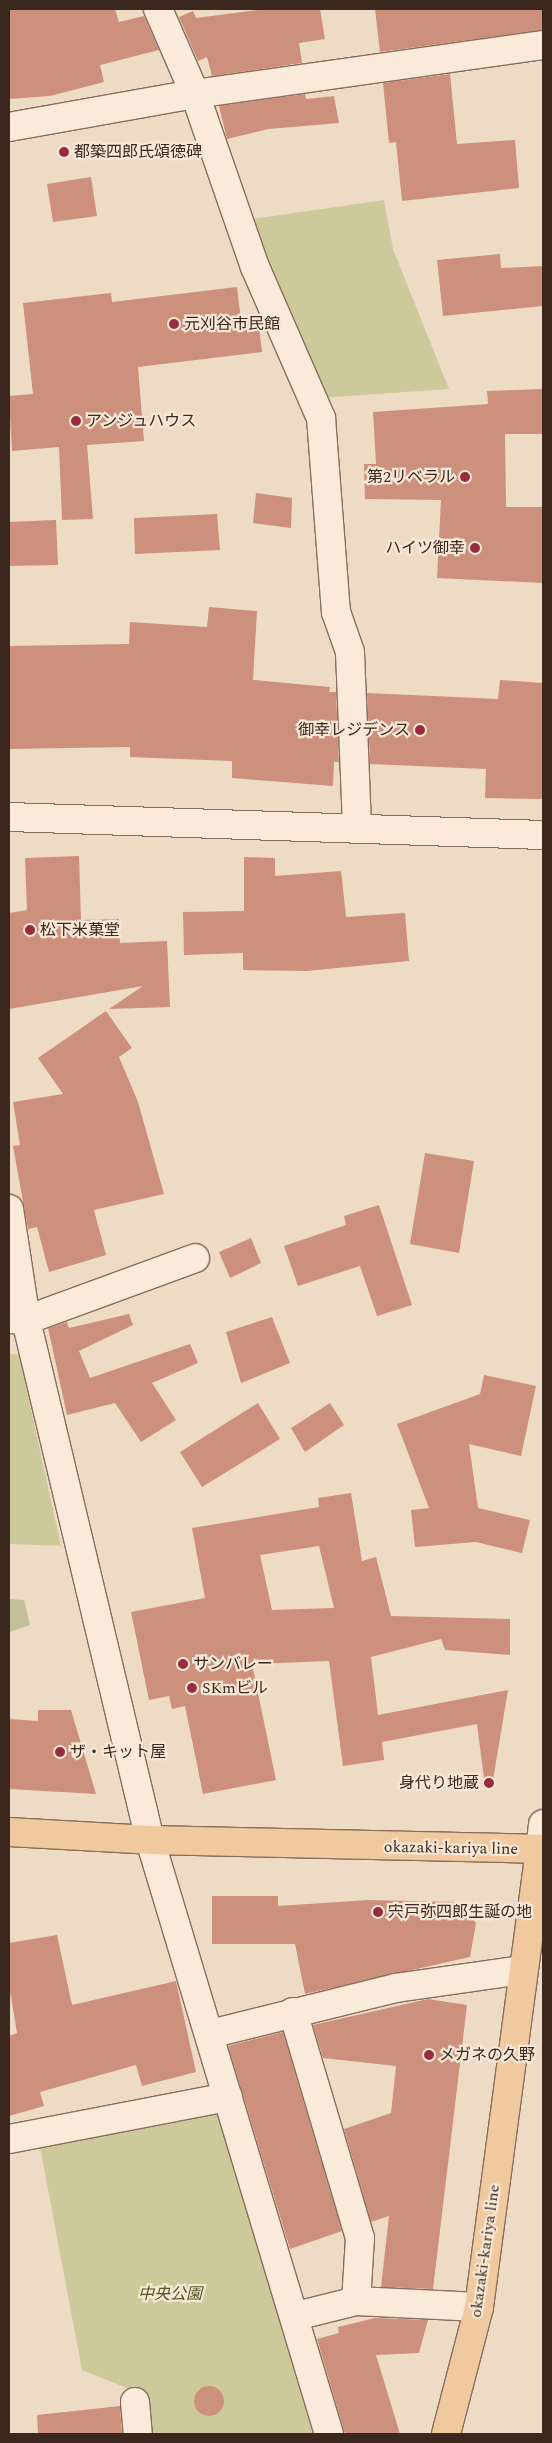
<!DOCTYPE html>
<meta charset="utf-8">
<style>
body{margin:0}
#map{position:relative;width:552px;height:2443px;overflow:hidden;background:#eedbc6;font-family:Spectral,"Noto Sans JP",serif}
div>[style]{position:absolute}
.green>*{inset:0;background:#ccca9a}
.cemetery>*{inset:0;background:#c2c099}
.building>*{inset:0;background:#cc907c}
.round{border-radius:50%}
.roads{filter:drop-shadow(1px 0 #896c5c) drop-shadow(-1px 0 #896c5c) drop-shadow(0 1px #896c5c) drop-shadow(0 -1px #896c5c)}
.street>*{height:28px;margin:-14px;padding:0 14px;transform-origin:14px;border-radius:14px;background:#f9ead9}
.secondary>*{height:28px;margin:-14px;padding:0 14px;transform-origin:14px;border-radius:14px;background:#f9ead9}
.primary>*{height:28px;margin:-14px;padding:0 14px;transform-origin:14px;border-radius:14px;background:#f1c99f}
.dots>*{width:14px;height:14px;translate:-50% -50%;box-sizing:border-box;border:2px solid #f6e7d6;border-radius:50%}
span{translate:-50% -50%;white-space:nowrap;text-align:center;line-height:1.15;-webkit-text-stroke:4.5px #f6e7d6;paint-order:stroke}
.poi-label{font-size:16px;color:#3a281f}
.left{translate:0 -50%;text-align:left}
.right{translate:-100% -50%;text-align:right}
.street-label{font-size:16px;color:#3a281f}
.park-label{font-size:16px;color:#525626;font-style:italic}
.frame{position:absolute;inset:0;border:10px solid #3a281f;pointer-events:none}
</style>
<div id="map">
<div class="green">
<i style="clip-path:polygon(384px 200px,393px 249px,449px 389px,318px 398px,252px 219px)"></i>
<i style="clip-path:polygon(9px 1354px,19px 1355px,61px 1546px,9px 1544px)"></i>
<i style="clip-path:polygon(220px 2110px,317px 2434px,149px 2434px,142px 2394px,82px 2370px,40px 2147px)"></i>
</div>
<div class="cemetery">
<i style="clip-path:polygon(9px 1599px,24px 1600px,30px 1625px,9px 1632px)"></i>
</div>
<div class="building">
<i style="clip-path:polygon(9px 9px,115px 9px,119px 22px,144px 16px,159px 50px,100px 65px,104px 82px,50px 96px,9px 99px)"></i>
<i style="clip-path:polygon(265px 9px,320px 9px,325px 39px,299px 43px,302px 63px,212px 76px,207px 57px,198px 61px,179px 17px,193px 11px,196px 18px)"></i>
<i style="clip-path:polygon(375px 9px,543px 9px,543px 30px,380px 52px)"></i>
<i style="clip-path:polygon(450px 74px,457px 144px,515px 140px,519px 188px,402px 201px,396px 142px,389px 143px,383px 83px)"></i>
<i style="clip-path:polygon(305px 94px,306px 99px,334px 96px,339px 123px,269px 129px,227px 139px,219px 106px)"></i>
<i style="clip-path:polygon(91px 177px,97px 216px,53px 222px,47px 184px)"></i>
<i style="clip-path:polygon(500px 254px,501px 268px,543px 266px,543px 306px,443px 316px,437px 260px)"></i>
<i style="clip-path:polygon(237px 287px,241px 320px,258px 318px,262px 352px,138px 367px,144px 441px,87px 445px,93px 519px,62px 520px,59px 447px,12px 451px,9px 396px,33px 394px,23px 303px,111px 293px,112px 302px)"></i>
<i style="clip-path:polygon(543px 389px,543px 434px,505px 434px,506px 507px,543px 507px,543px 583px,437px 578px,441px 500px,365px 499px,364px 464px,376px 464px,373px 412px,488px 404px,487px 391px)"></i>
<i style="clip-path:polygon(256px 493px,292px 498px,291px 528px,253px 523px)"></i>
<i style="clip-path:polygon(217px 514px,220px 550px,135px 554px,134px 518px)"></i>
<i style="clip-path:polygon(56px 520px,58px 565px,9px 566px,9px 522px)"></i>
<i style="clip-path:polygon(209px 607px,257px 611px,253px 680px,330px 687px,329px 692px,336px 692px,339px 762px,334px 762px,333px 786px,232px 778px,232px 761px,130px 757px,130px 747px,9px 749px,9px 646px,129px 644px,130px 622px,207px 627px)"></i>
<i style="clip-path:polygon(500px 680px,543px 683px,543px 799px,485px 798px,486px 769px,370px 764px,367px 693px,498px 699px)"></i>
<i style="clip-path:polygon(79px 856px,81px 920px,119px 919px,120px 943px,167px 941px,170px 1007px,109px 1009px,143px 986px,9px 1009px,9px 913px,27px 910px,25px 858px)"></i>
<i style="clip-path:polygon(244px 857px,275px 858px,275px 876px,341px 871px,346px 917px,405px 913px,409px 961px,307px 971px,243px 970px,243px 953px,184px 955px,183px 912px,244px 911px)"></i>
<i style="clip-path:polygon(106px 1011px,132px 1048px,119px 1057px,138px 1102px,164px 1194px,94px 1210px,106px 1255px,49px 1272px,37px 1227px,28px 1229px,13px 1146px,20px 1145px,13px 1102px,63px 1094px,38px 1058px)"></i>
<i style="clip-path:polygon(425px 1153px,474px 1161px,459px 1253px,410px 1244px)"></i>
<i style="clip-path:polygon(379px 1205px,412px 1305px,377px 1316px,360px 1266px,298px 1286px,284px 1246px,346px 1225px,344px 1216px)"></i>
<i style="clip-path:polygon(251px 1238px,261px 1263px,230px 1278px,219px 1252px)"></i>
<i style="clip-path:polygon(129px 1314px,133px 1325px,79px 1351px,90px 1378px,190px 1344px,198px 1363px,152px 1383px,176px 1420px,141px 1442px,115px 1403px,67px 1415px,48px 1328px,67px 1322px,69px 1328px)"></i>
<i style="clip-path:polygon(272px 1317px,290px 1363px,241px 1383px,226px 1332px)"></i>
<i style="clip-path:polygon(484px 1375px,536px 1386px,521px 1456px,469px 1444px,478px 1508px,530px 1520px,522px 1553px,476px 1542px,415px 1547px,411px 1510px,429px 1508px,397px 1424px,480px 1394px)"></i>
<i style="clip-path:polygon(258px 1403px,280px 1439px,202px 1487px,180px 1452px)"></i>
<i style="clip-path:polygon(330px 1403px,344px 1425px,305px 1452px,291px 1428px)"></i>
<i style="clip-path:polygon(evenodd,351px 1493px,362px 1561px,376px 1557px,391px 1616px,510px 1619px,510px 1655px,445px 1650px,441px 1639px,371px 1657px,378px 1715px,508px 1690px,492px 1786px,485px 1786px,477px 1724px,382px 1742px,384px 1760px,343px 1766px,329px 1661px,252px 1664px,276px 1780px,203px 1794px,185px 1706px,172px 1709px,169px 1696px,149px 1700px,131px 1612px,205px 1598px,192px 1528px,319px 1507px,318px 1498px,351px 1493px,319px 1546px,334px 1608px,272px 1610px,260px 1555px,319px 1546px)"></i>
<i style="clip-path:polygon(38px 1710px,71px 1710px,96px 1794px,9px 1789px,9px 1719px,38px 1721px)"></i>
<i style="clip-path:polygon(212px 1896px,278px 1896px,278px 1906px,368px 1900px,457px 1902px,476px 1923px,470px 1957px,305px 1994px,295px 1944px,212px 1944px)"></i>
<i style="clip-path:polygon(57px 1935px,72px 2005px,176px 1981px,196px 2072px,142px 2086px,136px 2065px,40px 2092px,44px 2106px,9px 2116px,9px 2036px,17px 2033px,9px 1985px,9px 1943px)"></i>
<i style="clip-path:polygon(428px 1999px,467px 2005px,433px 2289px,381px 2287px,389px 2216px,371px 2222px,344px 2129px,391px 2113px,396px 2066px,323px 2058px,313px 2025px)"></i>
<i style="clip-path:polygon(283px 2032px,342px 2231px,290px 2249px,228px 2046px)"></i>
<i style="clip-path:polygon(375px 2318px,428px 2320px,419px 2353px,376px 2355px,400px 2434px,345px 2434px,317px 2339px,339px 2333px,338px 2327px)"></i>
<i class="round" style="left:194px;top:2386px;width:30px;height:30px"></i>
<i style="clip-path:polygon(120px 2406px,122px 2434px,38px 2434px,37px 2415px)"></i>
</div>
<div class="roads">
<div class="street">
<i style="left:158px;top:9px;width:93px;rotate:66.5deg"></i>
<i style="left:195px;top:94px;width:183px;rotate:70.9deg"></i>
<i style="left:255px;top:267px;width:165px;rotate:66.4deg"></i>
<i style="left:321px;top:418px;width:195px;rotate:85.6deg"></i>
<i style="left:336px;top:612px;width:42px;rotate:70.7deg"></i>
<i style="left:350px;top:652px;width:175px;rotate:87.7deg"></i>
<i style="left:9px;top:127px;width:189px;rotate:-10.1deg"></i>
<i style="left:195px;top:94px;width:351px;rotate:-8deg"></i>
<i style="left:9px;top:1209px;width:112px;rotate:81.3deg"></i>
<i style="left:26px;top:1320px;width:535px;rotate:76.59deg"></i>
<i style="left:150px;top:1840px;width:620px;rotate:73.23deg"></i>
<i style="left:9px;top:1319px;width:17px;rotate:3deg"></i>
<i style="left:26px;top:1320px;width:180px;rotate:-20.1deg"></i>
<i style="left:293px;top:2012px;width:236px;rotate:73.5deg"></i>
<i style="left:360px;top:2238px;width:63px;rotate:93.6deg"></i>
<i style="left:210px;top:2034px;width:192px;rotate:-13.9deg"></i>
<i style="left:396px;top:1988px;width:127px;rotate:-8.1deg"></i>
<i style="left:9px;top:2139px;width:223px;rotate:-10.9deg"></i>
<i style="left:296px;top:2316px;width:62px;rotate:-14deg"></i>
<i style="left:356px;top:2301px;width:123px;rotate:2.8deg"></i>
<i style="left:135px;top:2402px;width:32px;rotate:85deg"></i>
</div>
<div class="secondary">
<i style="left:9px;top:817px;width:534px;rotate:1.93deg"></i>
<i style="left:540px;top:1849px;width:25px;rotate:-83deg"></i>
</div>
<div class="primary">
<i style="left:9px;top:1832px;width:141px;rotate:3.2deg"></i>
<i style="left:150px;top:1840px;width:393px;rotate:1.3deg"></i>
<i style="left:446px;top:2434px;width:131px;rotate:-75.4deg"></i>
<i style="left:479px;top:2307px;width:462px;rotate:-82.4deg"></i>
</div>
</div>
<div class="dots">
<i style="left:64px;top:152px;background:#982c3f"></i>
<i style="left:174px;top:324px;background:#982c3f"></i>
<i style="left:76px;top:421px;background:#982c3f"></i>
<i style="left:465px;top:477px;background:#982c3f"></i>
<i style="left:475px;top:548px;background:#982c3f"></i>
<i style="left:420px;top:730px;background:#982c3f"></i>
<i style="left:30px;top:930px;background:#982c3f"></i>
<i style="left:183px;top:1664px;background:#982c3f"></i>
<i style="left:192px;top:1688px;background:#982c3f"></i>
<i style="left:60px;top:1752px;background:#982c3f"></i>
<i style="left:489px;top:1783px;background:#982c3f"></i>
<i style="left:378px;top:1912px;background:#982c3f"></i>
<i style="left:429px;top:2055px;background:#982c3f"></i>
</div>
<div class="poi-label">
<span class="left" style="left:74px;top:152px">都築四郎氏頌徳碑</span>
<span class="left" style="left:184px;top:324px">元刈谷市民館</span>
<span class="left" style="left:86px;top:421px">アンジュハウス</span>
<span class="right" style="left:455px;top:477px">第2リベラル</span>
<span class="right" style="left:465px;top:548px">ハイツ御幸</span>
<span class="right" style="left:410px;top:730px">御幸レジデンス</span>
<span class="left" style="left:40px;top:930px">松下米菓堂</span>
<span class="left" style="left:193px;top:1664px">サンバレー</span>
<span class="left" style="left:202px;top:1688px">SKmビル</span>
<span class="left" style="left:70px;top:1752px">ザ・キット屋</span>
<span class="right" style="left:479px;top:1783px">身代り地蔵</span>
<span class="left" style="left:388px;top:1912px">宍戸弥四郎生誕の地</span>
<span class="left" style="left:439px;top:2055px">メガネの久野</span>
</div>
<div class="street-label">
<span style="left:451px;top:1848px;rotate:1deg">okazaki-kariya line</span>
<span style="left:485px;top:2251px;rotate:-82deg">okazaki-kariya line</span>
</div>
<div class="park-label">
<span style="left:170px;top:2294px">中央公園</span>
</div>
<div class="frame"></div>
</div>
